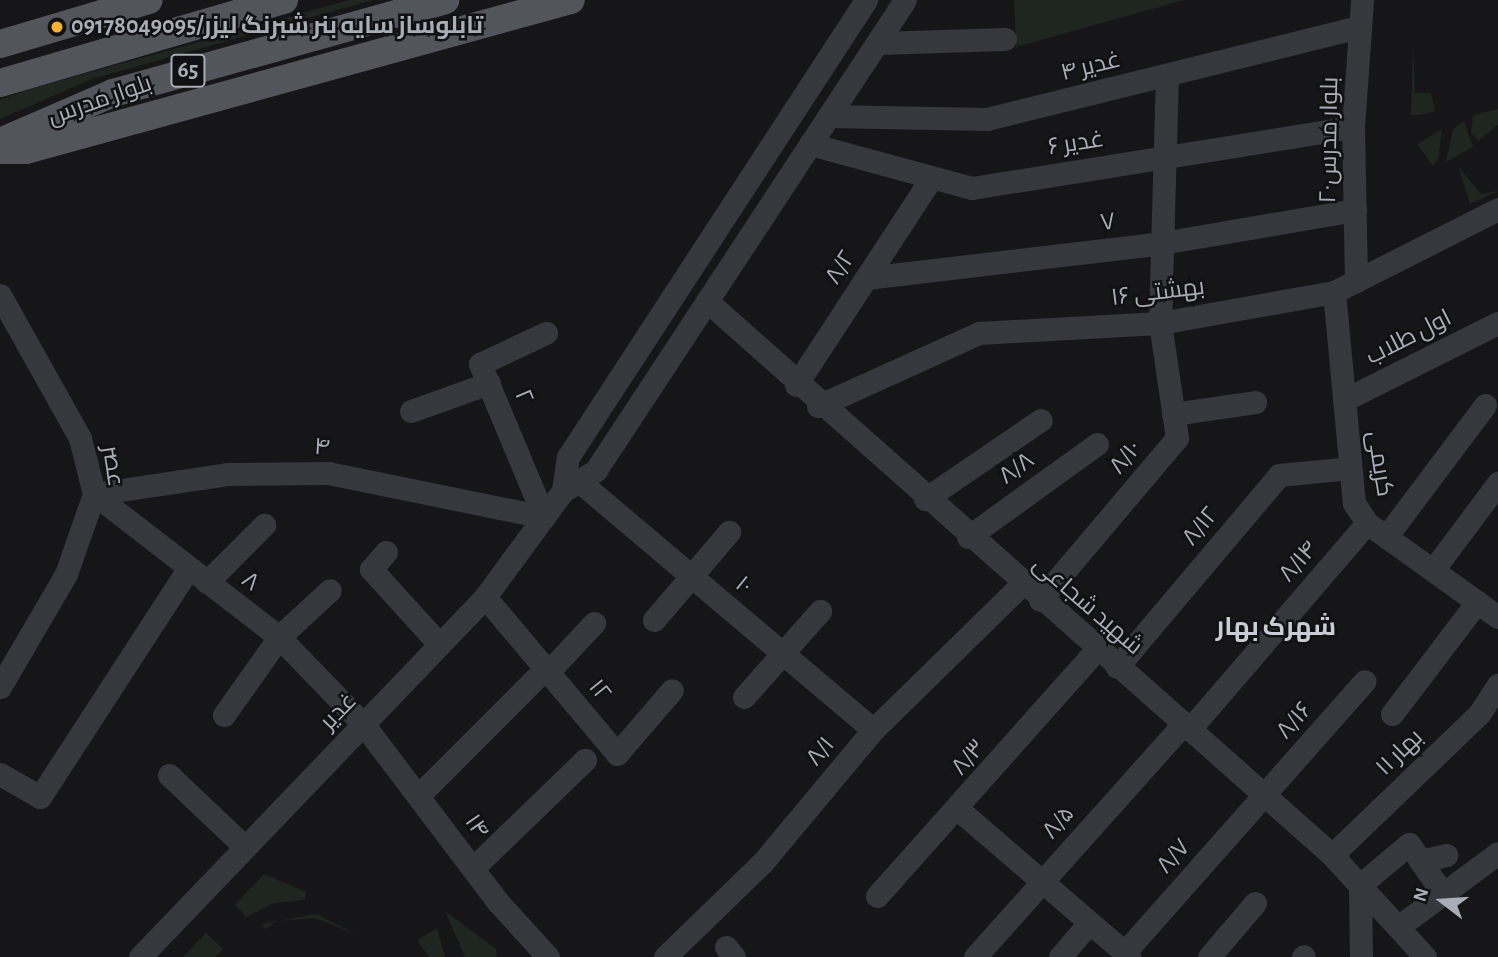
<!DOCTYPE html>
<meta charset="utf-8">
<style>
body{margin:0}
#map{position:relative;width:1498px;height:957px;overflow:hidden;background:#161618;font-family:"Alegreya Sans",Cairo,sans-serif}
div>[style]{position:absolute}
.green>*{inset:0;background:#1e261f}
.minor>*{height:23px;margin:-11.5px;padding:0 11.5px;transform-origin:11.5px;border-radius:11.5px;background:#37383d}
.major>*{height:28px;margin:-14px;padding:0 14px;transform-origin:14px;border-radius:14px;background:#53555c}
.dots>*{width:19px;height:19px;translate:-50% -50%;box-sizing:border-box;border:4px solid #111113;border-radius:50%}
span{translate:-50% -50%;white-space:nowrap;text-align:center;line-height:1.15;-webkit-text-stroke:5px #111113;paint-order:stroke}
.shield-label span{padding:2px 5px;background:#111113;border:2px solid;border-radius:5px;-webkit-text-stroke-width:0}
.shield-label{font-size:23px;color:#a8adb8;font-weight:700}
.poi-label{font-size:24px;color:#a8adb8;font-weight:700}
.left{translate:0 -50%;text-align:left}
.street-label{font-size:24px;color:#a8adb8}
.neighbourhood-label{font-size:26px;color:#c9ccd4;font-weight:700}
.north{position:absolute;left:1407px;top:866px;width:70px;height:70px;-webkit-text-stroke:5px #111113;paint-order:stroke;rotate:287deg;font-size:19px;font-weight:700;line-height:28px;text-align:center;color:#a8adb8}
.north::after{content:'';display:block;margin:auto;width:24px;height:32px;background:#a8adb8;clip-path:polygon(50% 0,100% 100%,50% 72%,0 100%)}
</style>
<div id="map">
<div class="green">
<i style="clip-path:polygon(349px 0,373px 0,92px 79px,0 119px,0 100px,30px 89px)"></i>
<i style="clip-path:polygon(1014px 0,1184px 0,1016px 47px)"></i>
<i style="clip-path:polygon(1413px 45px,1415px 93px,1431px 93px,1435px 111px,1421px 115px,1411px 115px)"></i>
<i style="clip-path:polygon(1498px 109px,1498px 125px,1478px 141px,1471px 133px,1473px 115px)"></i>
<i style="clip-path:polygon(1464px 121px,1473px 147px,1446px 162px,1453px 129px)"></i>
<i style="clip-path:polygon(1442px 129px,1438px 160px,1433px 166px,1417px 144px)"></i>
<i style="clip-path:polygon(1459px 168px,1481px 194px,1498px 191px,1470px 204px)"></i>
<i style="clip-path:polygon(264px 874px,306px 892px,305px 900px,274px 903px,246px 917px,235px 905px)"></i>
<i style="clip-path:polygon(445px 911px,496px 949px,497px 957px,465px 957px)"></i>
<i style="clip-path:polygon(316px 914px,358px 935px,315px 918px,277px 921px,265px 929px,262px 924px)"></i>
<i style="clip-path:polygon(437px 928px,445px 957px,429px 957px,417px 940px)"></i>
<i style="clip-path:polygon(206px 933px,223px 949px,215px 957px,183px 957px)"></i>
</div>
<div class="minor">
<i style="left:877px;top:43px;width:128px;rotate:-1.8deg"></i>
<i style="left:829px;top:116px;width:158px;rotate:1.1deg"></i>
<i style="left:987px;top:119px;width:384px;rotate:-13.9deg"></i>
<i style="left:810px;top:144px;width:168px;rotate:15.2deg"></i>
<i style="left:972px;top:188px;width:386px;rotate:-9.1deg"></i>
<i style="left:866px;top:278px;width:298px;rotate:-6.7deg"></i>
<i style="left:1162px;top:243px;width:196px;rotate:-9.7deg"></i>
<i style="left:1356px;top:281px;width:154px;rotate:-91.1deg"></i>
<i style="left:1353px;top:127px;width:127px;rotate:-85.9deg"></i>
<i style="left:1334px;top:292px;width:212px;rotate:84.6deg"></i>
<i style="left:1354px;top:503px;width:24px;rotate:57deg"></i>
<i style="left:1367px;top:523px;width:161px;rotate:35.7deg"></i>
<i style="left:0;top:295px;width:164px;rotate:60.8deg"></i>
<i style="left:80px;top:438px;width:58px;rotate:76deg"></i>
<i style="left:94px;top:494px;width:85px;rotate:109.3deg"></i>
<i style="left:66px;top:574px;width:131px;rotate:120.3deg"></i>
<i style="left:707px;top:301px;width:835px;rotate:41.55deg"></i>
<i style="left:1332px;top:855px;width:138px;rotate:47.6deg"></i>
<i style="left:796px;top:385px;width:245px;rotate:-56.8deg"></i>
<i style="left:1344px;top:400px;width:172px;rotate:-26.6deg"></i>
<i style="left:818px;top:406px;width:177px;rotate:-24.4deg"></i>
<i style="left:979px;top:333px;width:181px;rotate:-3.2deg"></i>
<i style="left:1160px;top:323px;width:177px;rotate:-10.1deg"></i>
<i style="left:1334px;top:292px;width:184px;rotate:-26.8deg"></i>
<i style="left:411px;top:411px;width:83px;rotate:-19.7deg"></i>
<i style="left:1173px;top:414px;width:83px;rotate:-8.3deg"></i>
<i style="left:580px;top:482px;width:384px;rotate:40.2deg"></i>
<i style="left:563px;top:491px;width:39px;rotate:-32deg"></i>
<i style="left:596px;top:470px;width:562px;rotate:-56.68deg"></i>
<i style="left:94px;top:494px;width:234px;rotate:37.7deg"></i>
<i style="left:279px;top:637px;width:122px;rotate:46deg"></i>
<i style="left:364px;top:725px;width:221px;rotate:52.9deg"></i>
<i style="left:497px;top:901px;width:76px;rotate:47.7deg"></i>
<i style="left:94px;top:494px;width:135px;rotate:-8.5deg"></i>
<i style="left:228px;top:474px;width:100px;rotate:-0.6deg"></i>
<i style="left:328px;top:473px;width:220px;rotate:11.5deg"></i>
<i style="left:925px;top:499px;width:140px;rotate:-34.3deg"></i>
<i style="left:544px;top:517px;width:166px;rotate:-112.7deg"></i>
<i style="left:480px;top:364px;width:73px;rotate:-25.2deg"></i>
<i style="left:968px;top:537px;width:159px;rotate:-35.8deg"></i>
<i style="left:1386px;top:537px;width:165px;rotate:-53.1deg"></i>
<i style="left:386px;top:552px;width:23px;rotate:131deg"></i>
<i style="left:371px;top:569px;width:101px;rotate:47.8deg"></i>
<i style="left:1433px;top:570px;width:109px;rotate:-53.2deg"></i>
<i style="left:207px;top:582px;width:81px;rotate:-45deg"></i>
<i style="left:485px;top:597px;width:205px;rotate:49.9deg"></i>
<i style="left:617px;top:754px;width:84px;rotate:-49.3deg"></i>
<i style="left:1040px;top:600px;width:212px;rotate:-49.8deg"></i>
<i style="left:1177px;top:438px;width:116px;rotate:-98.4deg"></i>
<i style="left:1160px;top:323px;width:248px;rotate:-88.4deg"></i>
<i style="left:654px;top:620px;width:116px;rotate:-49.6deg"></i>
<i style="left:1117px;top:667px;width:251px;rotate:-49.8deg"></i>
<i style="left:1279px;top:475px;width:71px;rotate:-5.6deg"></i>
<i style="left:549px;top:671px;width:66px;rotate:-46.8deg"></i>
<i style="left:744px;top:697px;width:115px;rotate:-48.5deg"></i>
<i style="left:1392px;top:714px;width:141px;rotate:-52.8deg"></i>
<i style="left:224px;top:715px;width:95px;rotate:-54.8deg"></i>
<i style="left:279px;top:637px;width:69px;rotate:-42.7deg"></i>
<i style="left:1189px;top:730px;width:273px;rotate:-49.3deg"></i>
<i style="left:0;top:774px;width:46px;rotate:29.9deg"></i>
<i style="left:40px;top:797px;width:272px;rotate:-57deg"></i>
<i style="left:169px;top:775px;width:105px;rotate:43.5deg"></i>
<i style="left:420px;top:794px;width:163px;rotate:-45deg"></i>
<i style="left:959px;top:810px;width:225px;rotate:40.7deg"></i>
<i style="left:1332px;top:855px;width:204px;rotate:-43.8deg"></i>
<i style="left:1479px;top:714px;width:35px;rotate:-57deg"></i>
<i style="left:1420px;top:861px;width:27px;rotate:-13deg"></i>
<i style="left:473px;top:868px;width:156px;rotate:-44deg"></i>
<i style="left:1360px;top:885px;width:64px;rotate:-39.9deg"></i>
<i style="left:1409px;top:844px;width:60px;rotate:55.8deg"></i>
<i style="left:1360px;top:885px;width:72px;rotate:89.2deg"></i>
<i style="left:877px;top:896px;width:331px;rotate:-48.3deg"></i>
<i style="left:1398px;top:927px;width:124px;rotate:-36.5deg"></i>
<i style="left:726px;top:947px;width:13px;rotate:51deg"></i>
<i style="left:1124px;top:953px;width:363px;rotate:-48.5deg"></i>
<i style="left:140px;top:957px;width:499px;rotate:-46.2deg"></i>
<i style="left:485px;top:597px;width:132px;rotate:-53.7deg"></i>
<i style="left:563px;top:491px;width:34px;rotate:-82deg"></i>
<i style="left:568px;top:457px;width:546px;rotate:-56.89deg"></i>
<i style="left:665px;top:957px;width:136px;rotate:-44.1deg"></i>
<i style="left:763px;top:862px;width:172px;rotate:-50.2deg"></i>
<i style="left:873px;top:730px;width:209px;rotate:-44.4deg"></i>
<i style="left:975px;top:957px;width:312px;rotate:-48.2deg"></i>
<i style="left:1060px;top:957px;width:45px;rotate:-49.5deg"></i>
<i style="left:1209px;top:957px;width:71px;rotate:-49.6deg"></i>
<i style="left:1303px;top:957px;width:1px;rotate:-45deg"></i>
</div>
<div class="major">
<i style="left:0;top:44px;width:155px;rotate:-16.5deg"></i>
<i style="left:0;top:83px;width:296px;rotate:-16.3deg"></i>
<i style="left:0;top:142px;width:123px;rotate:-23.4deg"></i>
<i style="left:113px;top:93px;width:345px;rotate:-15.6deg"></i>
<i style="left:0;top:150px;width:26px"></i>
<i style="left:26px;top:150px;width:565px;rotate:-15.39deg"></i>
</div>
<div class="dots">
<i style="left:57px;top:27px;background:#f2b134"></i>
</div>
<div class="shield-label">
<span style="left:188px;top:71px">65</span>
</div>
<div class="poi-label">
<span class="left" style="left:71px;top:27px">تابلوساز سایه بنر شبرنگ لیزر/09178049095</span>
</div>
<div class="street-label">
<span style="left:1091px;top:67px;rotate:-14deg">غدیر ۴</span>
<span style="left:100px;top:101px;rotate:-19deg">بلوار مدرس</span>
<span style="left:1330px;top:140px;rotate:-89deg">بلوار مدرس۲۰</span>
<span style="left:1076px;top:144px;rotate:-9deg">غدیر ۶</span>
<span style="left:1108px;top:223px;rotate:-7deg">۷</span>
<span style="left:841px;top:268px;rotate:-57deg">۸/۲</span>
<span style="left:1158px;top:293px;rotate:-7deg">۱۶ بهشتی</span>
<span style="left:1409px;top:338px;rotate:-27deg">اول طلاب</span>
<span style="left:523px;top:397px;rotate:67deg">۲</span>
<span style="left:322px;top:448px;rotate:3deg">۴</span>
<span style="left:1126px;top:458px;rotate:-50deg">۸/۱۰</span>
<span style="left:1379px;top:464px;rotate:81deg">کریمی</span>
<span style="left:112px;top:466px;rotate:81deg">عصر</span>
<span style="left:1017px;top:469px;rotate:-36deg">۸/۸</span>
<span style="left:1201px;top:527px;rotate:-50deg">۸/۱۲</span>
<span style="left:1299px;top:562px;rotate:-49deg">۸/۱۴</span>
<span style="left:250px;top:582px;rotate:37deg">۸</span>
<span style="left:743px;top:586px;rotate:39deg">۱۰</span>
<span style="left:1087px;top:606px;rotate:41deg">شهید شجاعی</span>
<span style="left:599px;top:691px;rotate:51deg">۱۲</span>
<span style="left:339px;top:712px;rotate:-46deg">غدیر</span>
<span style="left:1295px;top:721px;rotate:-48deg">۸/۱۶</span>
<span style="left:821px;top:752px;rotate:-50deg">۸/۱</span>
<span style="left:1400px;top:753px;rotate:-44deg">بهار ۱۱</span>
<span style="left:969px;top:758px;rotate:-49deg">۸/۳</span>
<span style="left:1059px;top:823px;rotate:-48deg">۸/۵</span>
<span style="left:476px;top:827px;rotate:55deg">۱۴</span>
<span style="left:1174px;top:857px;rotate:-48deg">۸/۷</span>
</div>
<div class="neighbourhood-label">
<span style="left:1276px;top:628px">شهرک بهار</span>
</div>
<div class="north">N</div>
</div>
